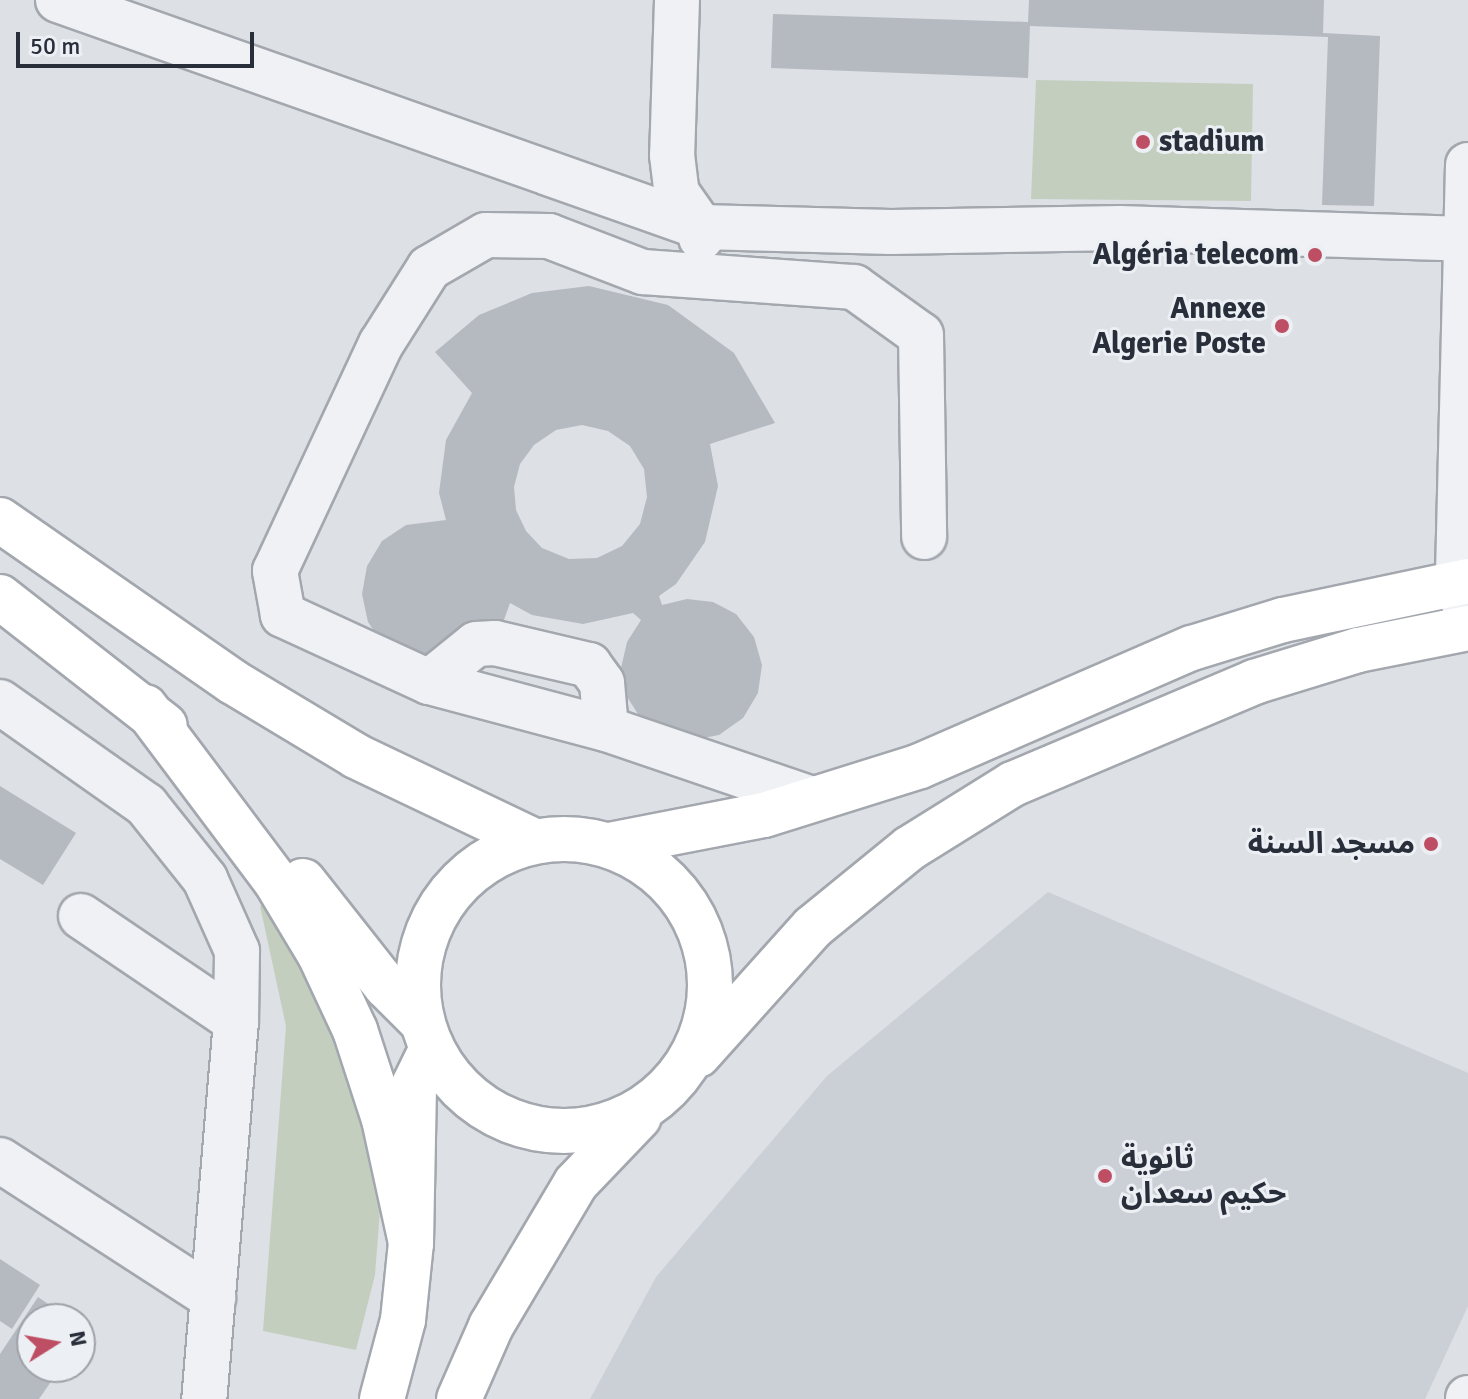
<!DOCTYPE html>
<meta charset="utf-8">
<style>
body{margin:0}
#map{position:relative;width:1468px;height:1399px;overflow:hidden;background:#dde0e5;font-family:Signika,"Noto Sans Arabic",sans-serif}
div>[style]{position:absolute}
.built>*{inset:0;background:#cbcfd6}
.green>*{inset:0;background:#c3cebf}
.building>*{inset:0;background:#b5bac1}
.roads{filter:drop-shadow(2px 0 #a3a7ae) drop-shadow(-2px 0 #a3a7ae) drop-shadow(0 2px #a3a7ae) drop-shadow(0 -2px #a3a7ae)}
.minor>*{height:44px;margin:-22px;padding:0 22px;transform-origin:22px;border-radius:22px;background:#eff1f4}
.major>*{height:44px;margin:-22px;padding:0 22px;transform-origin:22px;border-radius:22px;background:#fff}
.major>.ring{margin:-22px;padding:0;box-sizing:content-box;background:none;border:44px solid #fff;border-radius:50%}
.dots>*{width:22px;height:22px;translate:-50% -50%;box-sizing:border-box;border:4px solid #eceff3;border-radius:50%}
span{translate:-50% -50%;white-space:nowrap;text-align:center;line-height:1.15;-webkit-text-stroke:6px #eceff3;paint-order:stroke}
.poi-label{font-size:30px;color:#282f3a;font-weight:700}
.left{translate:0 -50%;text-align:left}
.right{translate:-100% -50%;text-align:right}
.north{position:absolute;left:16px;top:1303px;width:80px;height:80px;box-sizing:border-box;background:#eceff3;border:2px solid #9ea2a9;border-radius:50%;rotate:79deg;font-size:22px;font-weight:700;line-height:32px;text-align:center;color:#282f3a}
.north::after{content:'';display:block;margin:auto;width:28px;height:36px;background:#be4e63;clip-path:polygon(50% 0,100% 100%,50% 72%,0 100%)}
.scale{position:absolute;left:16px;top:32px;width:238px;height:36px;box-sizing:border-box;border:4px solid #282f3a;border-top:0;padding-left:10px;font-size:24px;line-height:28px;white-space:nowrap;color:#282f3a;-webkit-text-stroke:6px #eceff3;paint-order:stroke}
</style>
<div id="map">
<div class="built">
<i style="clip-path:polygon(1048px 892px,1468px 1073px,1468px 1306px,1425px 1399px,590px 1399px,656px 1277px,827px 1076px)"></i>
</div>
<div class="green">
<i style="clip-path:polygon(1036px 80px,1253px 84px,1251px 201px,1031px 199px)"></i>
<i style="clip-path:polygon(274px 901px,334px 1015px,382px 1184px,375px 1275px,356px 1350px,263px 1331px,286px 1026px,260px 906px)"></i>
</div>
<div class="building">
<i style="clip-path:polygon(1029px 0,1324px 0,1323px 33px,1380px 36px,1374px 206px,1322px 205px,1328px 37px,1030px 26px,1028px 78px,771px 68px,773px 14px,1028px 22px)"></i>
<i style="clip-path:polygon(evenodd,589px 286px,668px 305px,734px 353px,775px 423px,710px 444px,718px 486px,705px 542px,676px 584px,659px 596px,662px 605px,687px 599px,713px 602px,736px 614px,754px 637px,762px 665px,758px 693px,743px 718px,719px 735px,692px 740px,641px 719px,626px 695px,621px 668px,627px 642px,641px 620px,633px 613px,583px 624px,532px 615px,510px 603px,500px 631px,432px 667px,384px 646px,368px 622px,362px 594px,367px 566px,382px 541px,406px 525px,446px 520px,439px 493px,446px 440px,472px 393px,435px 352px,479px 315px,532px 293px,589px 286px,582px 425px,608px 431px,630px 446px,644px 469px,647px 497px,640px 524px,622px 546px,597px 558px,569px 559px,542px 548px,526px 531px,516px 510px,514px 487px,520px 464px,534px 445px,556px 430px,582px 425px)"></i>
<i style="clip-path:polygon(0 786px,76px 833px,43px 885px,0 859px)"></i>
<i style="clip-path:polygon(0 1259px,40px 1285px,12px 1329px,0 1321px)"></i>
<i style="clip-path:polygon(38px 1297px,70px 1319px,32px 1319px,32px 1367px,61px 1367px,39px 1399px,0 1399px,0 1354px)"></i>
</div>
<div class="roads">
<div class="minor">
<i style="left:58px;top:0;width:682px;rotate:19.44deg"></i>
<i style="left:701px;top:227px;width:190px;rotate:1.5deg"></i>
<i style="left:891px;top:232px;width:229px;rotate:-1deg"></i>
<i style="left:1120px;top:228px;width:346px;rotate:1.8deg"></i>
<i style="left:677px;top:0;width:155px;rotate:91.8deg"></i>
<i style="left:672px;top:155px;width:38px;rotate:83deg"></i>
<i style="left:677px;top:193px;width:42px;rotate:54.8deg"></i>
<i style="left:701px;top:227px;width:11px;rotate:90deg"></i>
<i style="left:1468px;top:165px;width:418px;rotate:91.4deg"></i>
<i style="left:1458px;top:583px;width:36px;rotate:74deg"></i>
<i style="left:429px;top:682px;width:60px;rotate:-39deg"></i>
<i style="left:476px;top:644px;width:19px;rotate:-3deg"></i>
<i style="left:495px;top:643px;width:97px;rotate:13.2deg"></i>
<i style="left:589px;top:665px;width:22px;rotate:54deg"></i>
<i style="left:602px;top:683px;width:46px;rotate:85deg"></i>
<i style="left:0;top:702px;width:179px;rotate:35.2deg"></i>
<i style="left:146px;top:805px;width:95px;rotate:51.4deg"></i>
<i style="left:205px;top:879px;width:79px;rotate:66deg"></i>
<i style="left:237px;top:951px;width:70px;rotate:90.8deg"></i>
<i style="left:236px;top:1021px;width:379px;rotate:94.8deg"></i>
<i style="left:812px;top:799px;width:218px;rotate:-161.2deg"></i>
<i style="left:606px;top:729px;width:183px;rotate:-165.1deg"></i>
<i style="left:429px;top:682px;width:161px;rotate:-155.3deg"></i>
<i style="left:283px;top:615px;width:45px;rotate:-100.3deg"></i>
<i style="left:275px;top:571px;width:251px;rotate:-65deg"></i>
<i style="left:381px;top:344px;width:90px;rotate:-57.7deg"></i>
<i style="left:429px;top:268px;width:66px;rotate:-30.1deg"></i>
<i style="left:486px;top:235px;width:63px;rotate:0.9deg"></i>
<i style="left:549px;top:236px;width:101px;rotate:21deg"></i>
<i style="left:643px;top:272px;width:212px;rotate:4.1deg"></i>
<i style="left:854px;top:287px;width:82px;rotate:35.6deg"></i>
<i style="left:921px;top:335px;width:202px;rotate:89.1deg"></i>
<i style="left:81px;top:916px;width:187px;rotate:34.1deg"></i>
<i style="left:0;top:1160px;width:254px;rotate:32.9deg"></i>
<i style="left:1468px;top:1399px;width:1px;rotate:-90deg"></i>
</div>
<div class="major">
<i style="left:0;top:520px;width:284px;rotate:34.8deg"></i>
<i style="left:233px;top:682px;width:144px;rotate:31deg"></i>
<i style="left:356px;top:756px;width:193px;rotate:25.5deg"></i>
<i style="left:0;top:597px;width:209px;rotate:38deg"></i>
<i style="left:145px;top:707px;width:216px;rotate:53.1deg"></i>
<i style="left:275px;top:880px;width:87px;rotate:59deg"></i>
<i style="left:320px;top:955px;width:83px;rotate:65deg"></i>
<i style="left:355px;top:1030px;width:94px;rotate:72deg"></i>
<i style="left:384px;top:1119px;width:127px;rotate:77.7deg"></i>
<i class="ring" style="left:418px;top:839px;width:248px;height:248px"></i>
<i style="left:609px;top:845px;width:158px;rotate:-11deg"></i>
<i style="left:764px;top:815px;width:164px;rotate:-17.4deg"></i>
<i style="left:920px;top:766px;width:296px;rotate:-23.5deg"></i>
<i style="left:1192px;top:648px;width:95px;rotate:-17.1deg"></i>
<i style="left:1283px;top:620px;width:189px;rotate:-11.9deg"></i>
<i style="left:303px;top:881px;width:134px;rotate:51.7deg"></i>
<i style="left:386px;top:986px;width:51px;rotate:45deg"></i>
<i style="left:698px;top:1055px;width:172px;rotate:-48.1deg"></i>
<i style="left:813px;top:927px;width:125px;rotate:-39.2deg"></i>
<i style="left:910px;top:848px;width:121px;rotate:-31.9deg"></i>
<i style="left:1013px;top:784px;width:262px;rotate:-22.9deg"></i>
<i style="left:1254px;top:682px;width:109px;rotate:-17.1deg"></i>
<i style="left:1358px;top:650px;width:112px;rotate:-11.3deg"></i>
<i style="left:382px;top:1399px;width:82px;rotate:-75.1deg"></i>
<i style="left:403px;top:1320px;width:77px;rotate:-84.1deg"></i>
<i style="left:411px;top:1243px;width:158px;rotate:-88.9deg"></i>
<i style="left:414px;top:1085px;width:39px;rotate:-64deg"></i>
<i style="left:459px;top:1399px;width:80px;rotate:-66.3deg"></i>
<i style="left:491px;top:1326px;width:166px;rotate:-59.3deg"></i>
<i style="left:576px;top:1183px;width:91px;rotate:-46.3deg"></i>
</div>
</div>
<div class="dots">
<i style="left:1143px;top:142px;background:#be4e63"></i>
<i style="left:1315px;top:255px;background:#be4e63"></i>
<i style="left:1282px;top:326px;background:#be4e63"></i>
<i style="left:1431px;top:844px;background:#be4e63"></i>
<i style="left:1105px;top:1176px;background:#be4e63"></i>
</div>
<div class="poi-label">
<span class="left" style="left:1159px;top:142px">stadium</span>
<span class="right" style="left:1299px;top:255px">Algéria telecom</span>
<span class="right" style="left:1266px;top:326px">Annexe<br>Algerie Poste</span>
<span class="right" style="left:1415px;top:844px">مسجد السنة</span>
<span class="left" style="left:1121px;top:1176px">ثانوية<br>حكيم سعدان</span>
</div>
<div class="north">N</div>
<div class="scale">50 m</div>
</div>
